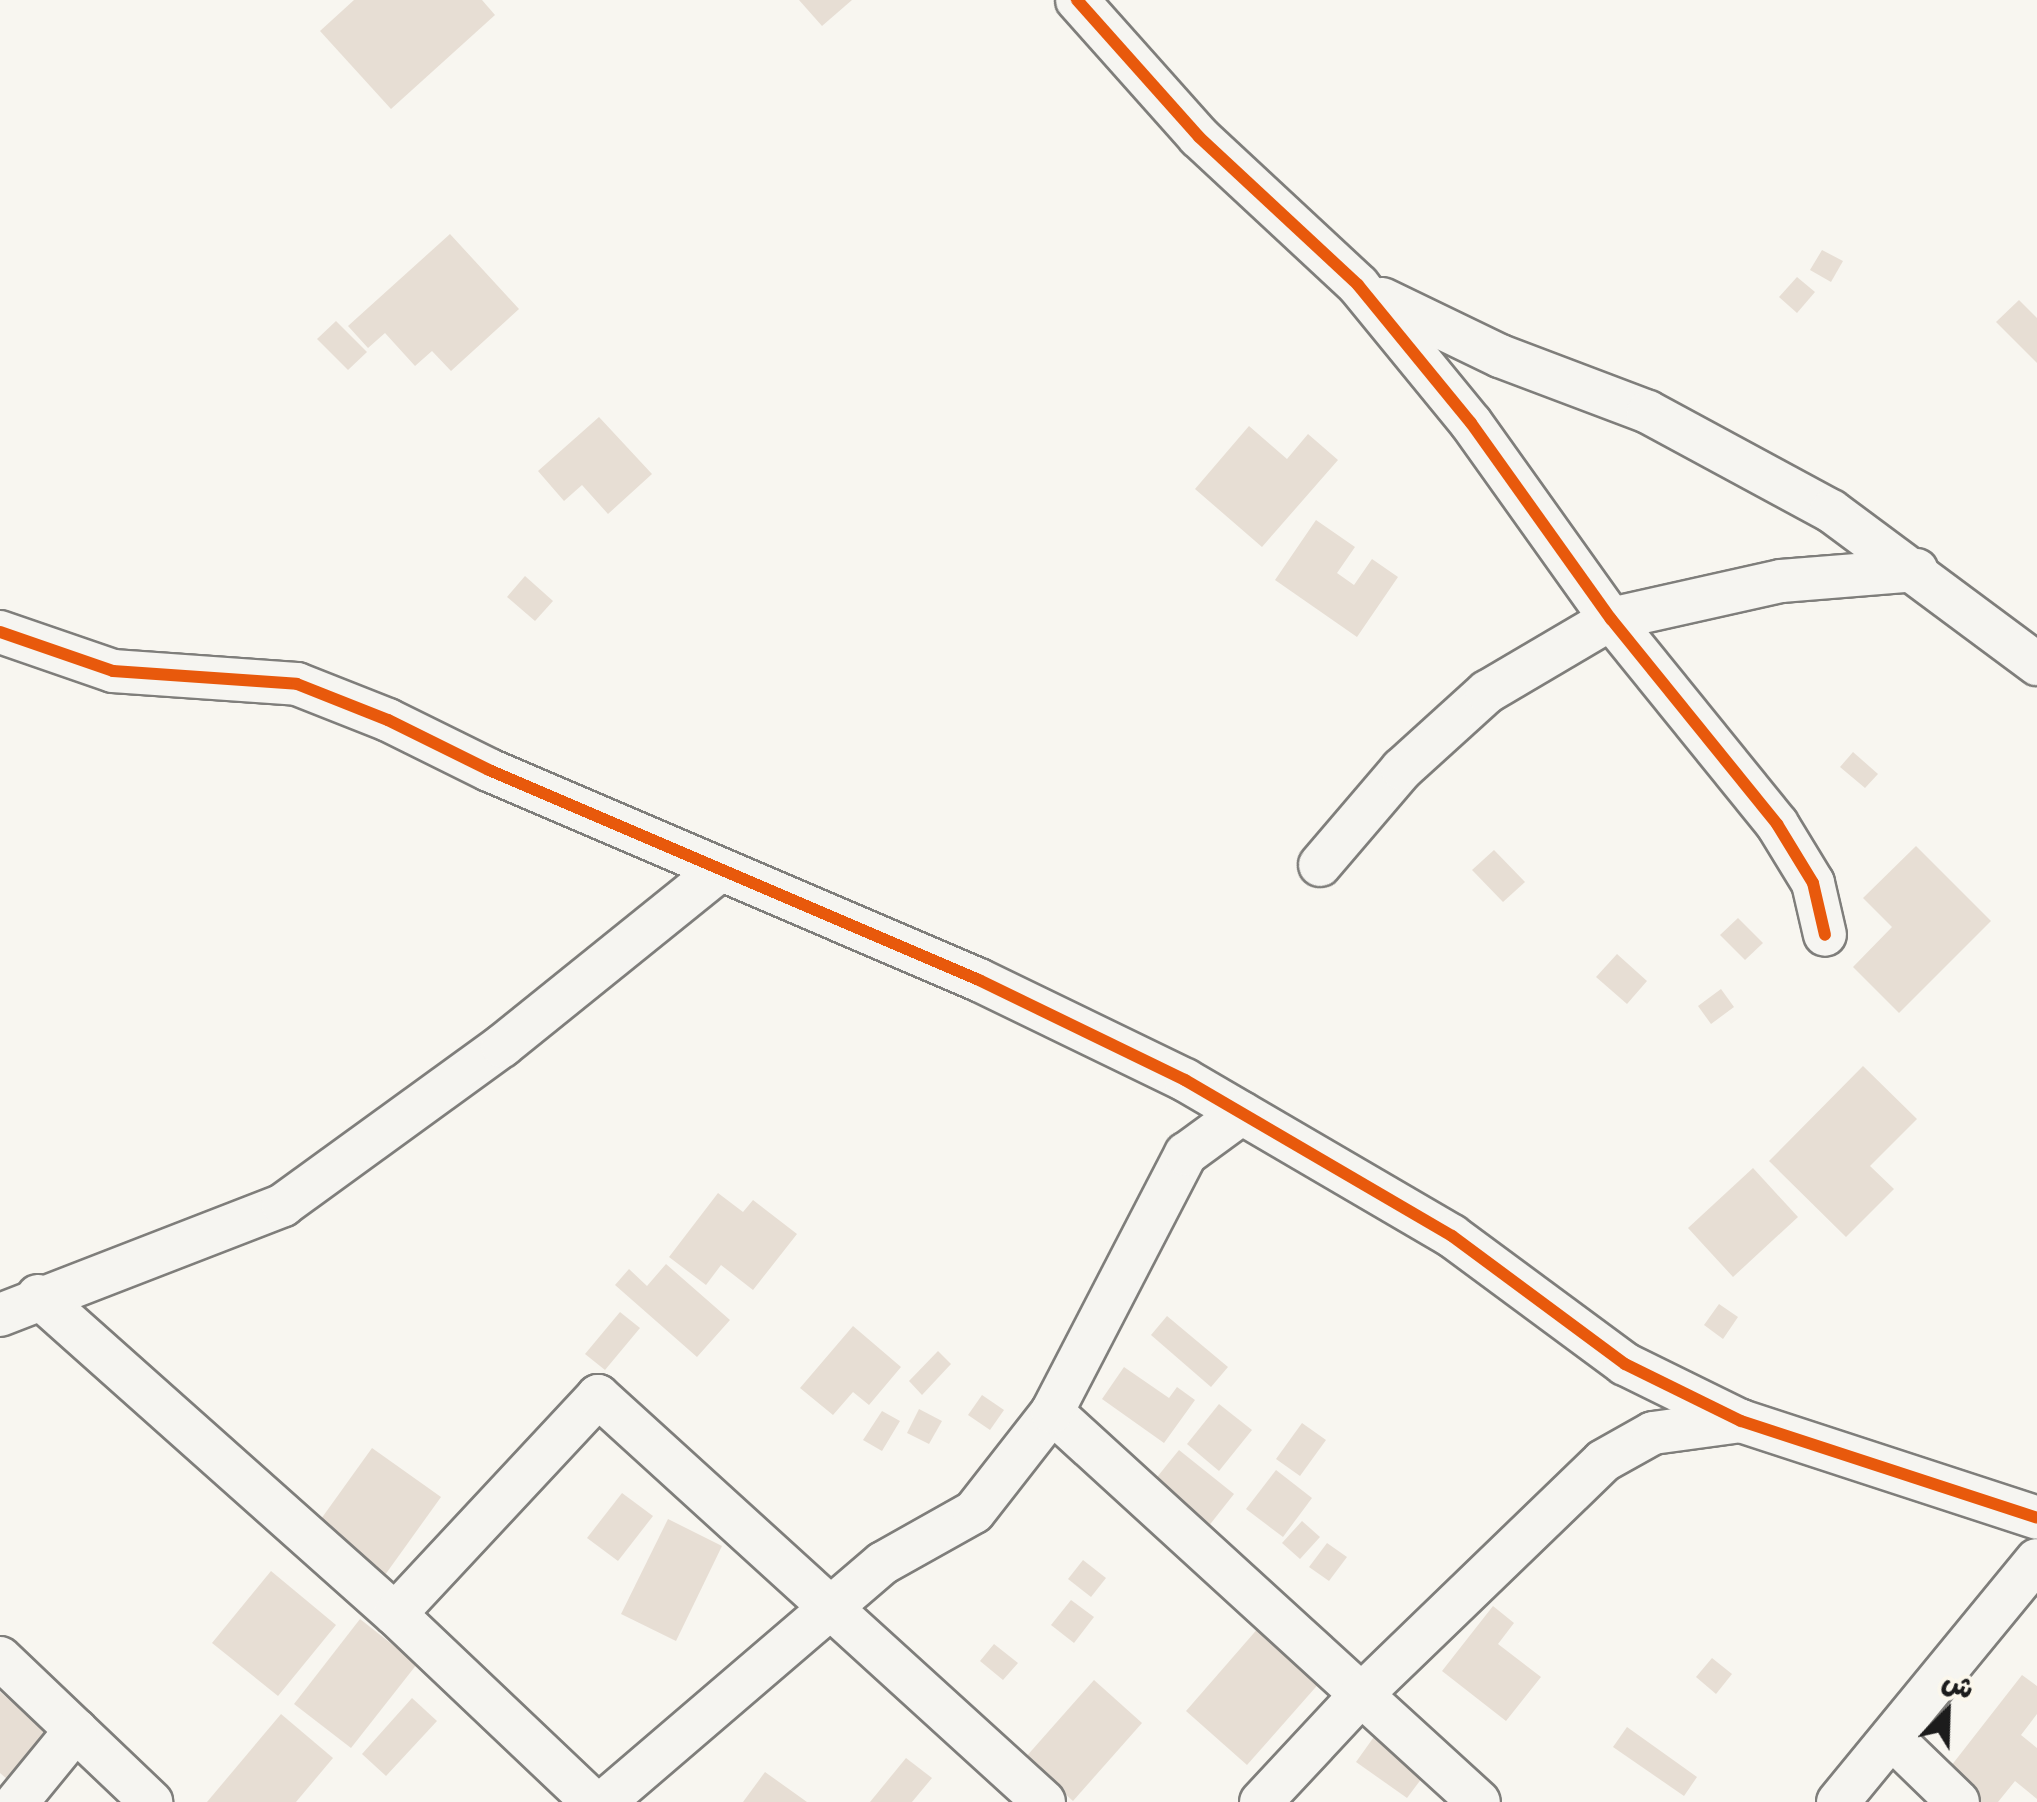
<!DOCTYPE html>
<meta charset="utf-8">
<style>
body{margin:0}
#map{position:relative;width:2037px;height:1802px;overflow:hidden;background:#f8f6f0;font-family:"Patrick Hand","Playpen Sans Arabic",sans-serif}
div>[style]{position:absolute}
.building>*{inset:0;background:#e7ded4}
.roads{filter:drop-shadow(2px 0 #7f7e7b) drop-shadow(-2px 0 #7f7e7b) drop-shadow(0 2px #7f7e7b) drop-shadow(0 -2px #7f7e7b)}
.minor>*{height:42px;margin:-21px;padding:0 21px;transform-origin:21px;border-radius:21px;background:#f6f5f1}
.cycleway>*{height:12px;margin:-6px;padding:0 6px;transform-origin:6px;border-radius:6px;background:#e8590c}
span{translate:-50% -50%;white-space:nowrap;text-align:center;line-height:1.15;-webkit-text-stroke:10px #fbf7ec;paint-order:stroke}
.north{position:absolute;left:1897px;top:1662px;width:100px;height:100px;-webkit-text-stroke:8px #fbf7ec;paint-order:stroke;rotate:23deg;font-size:28px;font-weight:700;line-height:40px;text-align:center;color:#1c1c1c}
.north::after{content:'';display:block;margin:auto;width:35px;height:45px;background:#1c1c1c;clip-path:polygon(50% 0,100% 100%,50% 72%,0 100%)}
</style>
<div id="map">
<div class="building">
<i style="clip-path:polygon(354px 0,482px 0,495px 15px,391px 109px,320px 31px)"></i>
<i style="clip-path:polygon(799px 0,852px 0,822px 26px)"></i>
<i style="clip-path:polygon(450px 234px,519px 309px,451px 371px,432px 351px,415px 366px,385px 333px,368px 348px,348px 326px)"></i>
<i style="clip-path:polygon(1822px 250px,1843px 261px,1831px 282px,1810px 270px)"></i>
<i style="clip-path:polygon(1797px 277px,1815px 292px,1797px 313px,1779px 297px)"></i>
<i style="clip-path:polygon(2019px 300px,2037px 318px,2037px 363px,1996px 322px)"></i>
<i style="clip-path:polygon(336px 321px,367px 352px,348px 370px,317px 339px)"></i>
<i style="clip-path:polygon(599px 417px,652px 474px,608px 514px,582px 485px,564px 501px,538px 471px)"></i>
<i style="clip-path:polygon(1249px 426px,1287px 459px,1308px 434px,1338px 460px,1262px 547px,1195px 489px)"></i>
<i style="clip-path:polygon(1316px 520px,1355px 547px,1337px 573px,1354px 585px,1372px 559px,1398px 577px,1357px 637px,1275px 580px)"></i>
<i style="clip-path:polygon(525px 576px,553px 601px,535px 621px,507px 597px)"></i>
<i style="clip-path:polygon(1853px 752px,1878px 774px,1865px 788px,1840px 767px)"></i>
<i style="clip-path:polygon(1916px 846px,1991px 921px,1899px 1013px,1853px 967px,1892px 927px,1863px 898px)"></i>
<i style="clip-path:polygon(1494px 850px,1525px 882px,1503px 902px,1472px 870px)"></i>
<i style="clip-path:polygon(1738px 918px,1763px 943px,1745px 960px,1720px 935px)"></i>
<i style="clip-path:polygon(1617px 954px,1647px 981px,1627px 1004px,1596px 977px)"></i>
<i style="clip-path:polygon(1721px 989px,1734px 1007px,1711px 1024px,1698px 1006px)"></i>
<i style="clip-path:polygon(1863px 1066px,1917px 1119px,1870px 1166px,1894px 1189px,1846px 1237px,1769px 1161px)"></i>
<i style="clip-path:polygon(1753px 1168px,1798px 1217px,1733px 1277px,1688px 1228px)"></i>
<i style="clip-path:polygon(718px 1193px,743px 1212px,753px 1200px,797px 1234px,753px 1290px,721px 1265px,706px 1285px,669px 1257px)"></i>
<i style="clip-path:polygon(666px 1264px,730px 1320px,697px 1357px,615px 1285px,629px 1269px,647px 1286px)"></i>
<i style="clip-path:polygon(1719px 1304px,1738px 1317px,1723px 1339px,1704px 1325px)"></i>
<i style="clip-path:polygon(620px 1312px,640px 1328px,605px 1370px,585px 1354px)"></i>
<i style="clip-path:polygon(1167px 1316px,1228px 1367px,1211px 1387px,1151px 1335px)"></i>
<i style="clip-path:polygon(853px 1326px,901px 1367px,869px 1405px,853px 1392px,833px 1415px,800px 1388px)"></i>
<i style="clip-path:polygon(938px 1351px,951px 1364px,922px 1395px,909px 1381px)"></i>
<i style="clip-path:polygon(1124px 1367px,1169px 1398px,1177px 1387px,1195px 1400px,1164px 1443px,1102px 1399px)"></i>
<i style="clip-path:polygon(982px 1395px,1004px 1410px,990px 1430px,968px 1415px)"></i>
<i style="clip-path:polygon(1219px 1404px,1252px 1430px,1219px 1471px,1187px 1444px)"></i>
<i style="clip-path:polygon(919px 1409px,942px 1421px,929px 1444px,907px 1433px)"></i>
<i style="clip-path:polygon(882px 1411px,900px 1421px,882px 1451px,863px 1440px)"></i>
<i style="clip-path:polygon(1302px 1423px,1326px 1440px,1300px 1476px,1276px 1459px)"></i>
<i style="clip-path:polygon(372px 1448px,441px 1497px,385px 1575px,316px 1526px)"></i>
<i style="clip-path:polygon(1179px 1450px,1234px 1494px,1204px 1532px,1149px 1487px)"></i>
<i style="clip-path:polygon(1276px 1470px,1312px 1498px,1283px 1537px,1246px 1509px)"></i>
<i style="clip-path:polygon(622px 1493px,653px 1516px,618px 1561px,587px 1538px)"></i>
<i style="clip-path:polygon(668px 1519px,722px 1546px,676px 1641px,621px 1614px)"></i>
<i style="clip-path:polygon(1302px 1521px,1320px 1537px,1300px 1559px,1282px 1543px)"></i>
<i style="clip-path:polygon(1327px 1543px,1347px 1557px,1329px 1581px,1309px 1567px)"></i>
<i style="clip-path:polygon(1083px 1560px,1106px 1578px,1091px 1597px,1068px 1579px)"></i>
<i style="clip-path:polygon(271px 1571px,336px 1625px,278px 1696px,212px 1643px)"></i>
<i style="clip-path:polygon(1071px 1600px,1094px 1617px,1074px 1643px,1051px 1625px)"></i>
<i style="clip-path:polygon(1493px 1606px,1514px 1623px,1498px 1644px,1541px 1677px,1506px 1721px,1442px 1671px)"></i>
<i style="clip-path:polygon(360px 1619px,417px 1664px,351px 1748px,294px 1704px)"></i>
<i style="clip-path:polygon(1260px 1626px,1322px 1680px,1247px 1765px,1186px 1711px)"></i>
<i style="clip-path:polygon(994px 1644px,1018px 1663px,1003px 1680px,980px 1661px)"></i>
<i style="clip-path:polygon(1712px 1658px,1732px 1674px,1716px 1694px,1696px 1677px)"></i>
<i style="clip-path:polygon(2022px 1675px,2037px 1686px,2037px 1714px,2021px 1735px,2037px 1748px,2037px 1799px,2015px 1781px,1998px 1802px,1980px 1802px,1944px 1775px)"></i>
<i style="clip-path:polygon(1094px 1680px,1142px 1723px,1073px 1801px,1025px 1758px)"></i>
<i style="clip-path:polygon(0 1692px,61px 1743px,20px 1790px,0 1773px)"></i>
<i style="clip-path:polygon(412px 1698px,437px 1721px,386px 1776px,362px 1754px)"></i>
<i style="clip-path:polygon(281px 1714px,333px 1758px,296px 1802px,207px 1802px)"></i>
<i style="clip-path:polygon(1627px 1727px,1697px 1777px,1684px 1796px,1613px 1747px)"></i>
<i style="clip-path:polygon(1376px 1734px,1428px 1770px,1407px 1798px,1356px 1762px)"></i>
<i style="clip-path:polygon(906px 1758px,932px 1778px,912px 1802px,870px 1802px)"></i>
<i style="clip-path:polygon(765px 1772px,807px 1802px,743px 1802px)"></i>
</div>
<div class="roads">
<div class="minor">
<i style="left:1077px;top:0;width:183px;rotate:48.3deg"></i>
<i style="left:1199px;top:137px;width:217px;rotate:42.9deg"></i>
<i style="left:1358px;top:285px;width:178px;rotate:50.7deg"></i>
<i style="left:1471px;top:423px;width:241px;rotate:54.5deg"></i>
<i style="left:1611px;top:619px;width:264px;rotate:51deg"></i>
<i style="left:1777px;top:824px;width:69px;rotate:58.6deg"></i>
<i style="left:1813px;top:883px;width:53px;rotate:77deg"></i>
<i style="left:1382px;top:299px;width:131px;rotate:25.8deg"></i>
<i style="left:1500px;top:356px;width:158px;rotate:20.7deg"></i>
<i style="left:1648px;top:412px;width:208px;rotate:28.4deg"></i>
<i style="left:1831px;top:511px;width:257px;rotate:36.6deg"></i>
<i style="left:0;top:632px;width:120px;rotate:19deg"></i>
<i style="left:113px;top:671px;width:184px;rotate:4deg"></i>
<i style="left:297px;top:684px;width:98px;rotate:21.6deg"></i>
<i style="left:388px;top:720px;width:113px;rotate:26.3deg"></i>
<i style="left:489px;top:770px;width:533px;rotate:23.2deg"></i>
<i style="left:979px;top:980px;width:229px;rotate:25.9deg"></i>
<i style="left:1185px;top:1080px;width:309px;rotate:30.3deg"></i>
<i style="left:1452px;top:1236px;width:215px;rotate:36.5deg"></i>
<i style="left:1625px;top:1364px;width:129px;rotate:26.2deg"></i>
<i style="left:1741px;top:1421px;width:311px;rotate:18.1deg"></i>
<i style="left:1320px;top:865px;width:126px;rotate:-49.5deg"></i>
<i style="left:1402px;top:769px;width:115px;rotate:-42.2deg"></i>
<i style="left:1487px;top:692px;width:144px;rotate:-30.5deg"></i>
<i style="left:1611px;top:619px;width:174px;rotate:-12.6deg"></i>
<i style="left:1781px;top:581px;width:136px;rotate:-4.6deg"></i>
<i style="left:38px;top:1296px;width:478px;rotate:41.7deg"></i>
<i style="left:395px;top:1614px;width:273px;rotate:43.5deg"></i>
<i style="left:0;top:1315px;width:304px;rotate:-21.2deg"></i>
<i style="left:283px;top:1205px;width:271px;rotate:-36deg"></i>
<i style="left:502px;top:1046px;width:280px;rotate:-38.9deg"></i>
<i style="left:1052px;top:1412px;width:578px;rotate:42.41deg"></i>
<i style="left:395px;top:1614px;width:298px;rotate:-47deg"></i>
<i style="left:598px;top:1396px;width:603px;rotate:42.31deg"></i>
<i style="left:0;top:1658px;width:209px;rotate:43.6deg"></i>
<i style="left:1894px;top:1740px;width:89px;rotate:44.1deg"></i>
<i style="left:17px;top:1802px;width:93px;rotate:-50.7deg"></i>
<i style="left:604px;top:1802px;width:367px;rotate:-40.6deg"></i>
<i style="left:883px;top:1563px;width:104px;rotate:-29.3deg"></i>
<i style="left:974px;top:1512px;width:127px;rotate:-52deg"></i>
<i style="left:1052px;top:1412px;width:291px;rotate:-62.6deg"></i>
<i style="left:1186px;top:1154px;width:69px;rotate:-36.2deg"></i>
<i style="left:1261px;top:1802px;width:144px;rotate:-47deg"></i>
<i style="left:1359px;top:1697px;width:339px;rotate:-44deg"></i>
<i style="left:1603px;top:1461px;width:57px;rotate:-29.2deg"></i>
<i style="left:1653px;top:1433px;width:89px;rotate:-7.8deg"></i>
<i style="left:1838px;top:1802px;width:313px;rotate:-50.6deg"></i>
</div>
</div>
<div class="cycleway">
<i style="left:1077px;top:0;width:183px;rotate:48.3deg"></i>
<i style="left:1199px;top:137px;width:217px;rotate:42.9deg"></i>
<i style="left:1358px;top:285px;width:178px;rotate:50.7deg"></i>
<i style="left:1471px;top:423px;width:241px;rotate:54.5deg"></i>
<i style="left:1611px;top:619px;width:264px;rotate:51deg"></i>
<i style="left:1777px;top:824px;width:69px;rotate:58.6deg"></i>
<i style="left:1813px;top:883px;width:53px;rotate:77deg"></i>
<i style="left:0;top:632px;width:120px;rotate:19deg"></i>
<i style="left:113px;top:671px;width:184px;rotate:4deg"></i>
<i style="left:297px;top:684px;width:98px;rotate:21.6deg"></i>
<i style="left:388px;top:720px;width:113px;rotate:26.3deg"></i>
<i style="left:489px;top:770px;width:533px;rotate:23.2deg"></i>
<i style="left:979px;top:980px;width:229px;rotate:25.9deg"></i>
<i style="left:1185px;top:1080px;width:309px;rotate:30.3deg"></i>
<i style="left:1452px;top:1236px;width:215px;rotate:36.5deg"></i>
<i style="left:1625px;top:1364px;width:129px;rotate:26.2deg"></i>
<i style="left:1741px;top:1421px;width:311px;rotate:18.1deg"></i>
</div>
<div class="north">ش</div>
</div>
